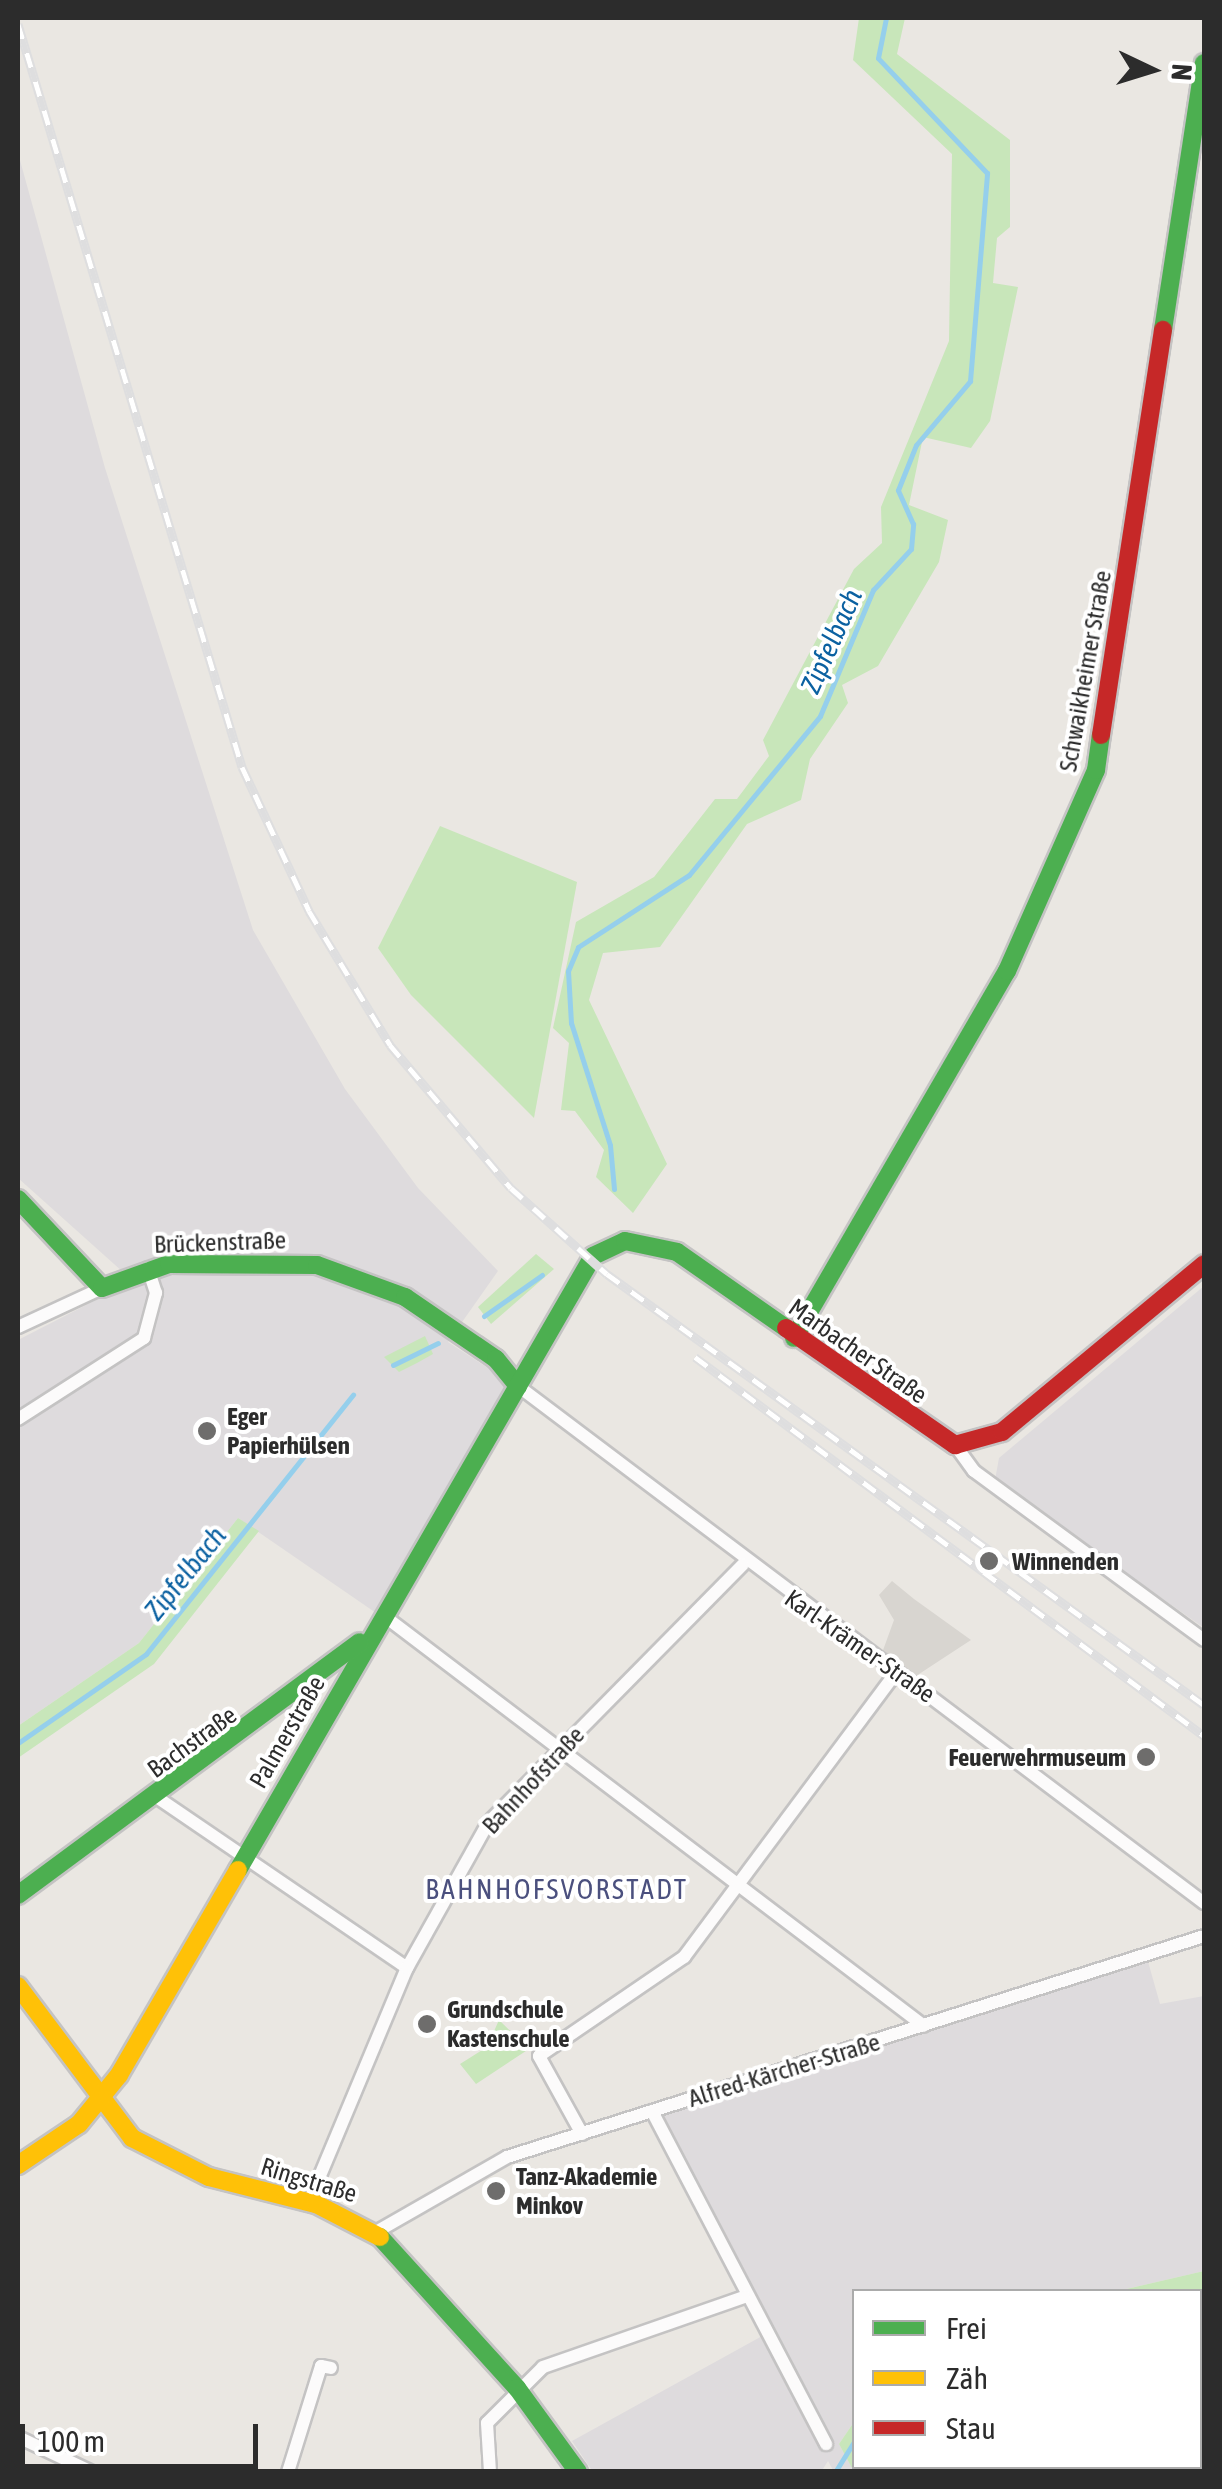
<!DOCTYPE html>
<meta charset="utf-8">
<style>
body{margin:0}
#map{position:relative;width:1222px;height:2489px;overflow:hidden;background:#eae7e2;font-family:"Asap Condensed",sans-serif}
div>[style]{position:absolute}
.industrial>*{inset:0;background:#dedbdd}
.green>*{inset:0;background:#c8e6ba}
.plaza>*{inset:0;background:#d8d5d0}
.stream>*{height:5px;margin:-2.5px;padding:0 2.5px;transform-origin:2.5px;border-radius:2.5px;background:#95cfec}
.roads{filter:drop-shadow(2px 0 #c4c3c3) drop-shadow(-2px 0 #c4c3c3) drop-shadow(0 2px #c4c3c3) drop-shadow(0 -2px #c4c3c3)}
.street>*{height:12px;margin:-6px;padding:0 6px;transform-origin:6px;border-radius:6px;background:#fcfbfb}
.fast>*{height:18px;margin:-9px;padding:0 9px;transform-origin:9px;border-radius:9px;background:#4caf50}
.slow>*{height:18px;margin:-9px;padding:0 9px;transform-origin:9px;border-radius:9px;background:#ffc107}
.jam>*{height:18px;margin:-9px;padding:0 9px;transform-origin:9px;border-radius:9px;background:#c62828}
.rail>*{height:9px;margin-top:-4.5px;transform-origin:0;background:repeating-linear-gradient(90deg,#fff 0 15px,#dededf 0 30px);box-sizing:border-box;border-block:2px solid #dededf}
.dots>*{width:28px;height:28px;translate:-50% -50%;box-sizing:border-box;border:5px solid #fff;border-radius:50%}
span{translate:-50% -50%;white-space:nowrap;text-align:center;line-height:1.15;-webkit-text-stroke:8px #fff;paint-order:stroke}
.street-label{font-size:25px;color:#2c2c2c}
.poi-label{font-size:25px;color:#2c2c2c;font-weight:700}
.left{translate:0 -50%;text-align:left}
.right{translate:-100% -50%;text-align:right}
.water-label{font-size:28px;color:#0b61a1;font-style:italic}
.neighbourhood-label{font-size:28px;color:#4b507e;letter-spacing:2.5px}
.frame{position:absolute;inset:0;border:20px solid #2c2c2c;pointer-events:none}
.legend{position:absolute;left:852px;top:2289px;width:350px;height:180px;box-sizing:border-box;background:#fff;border:2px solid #ababab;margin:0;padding:12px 18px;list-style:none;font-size:30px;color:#2c2c2c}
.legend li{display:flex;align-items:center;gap:20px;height:50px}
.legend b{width:50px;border:2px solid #ababab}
.north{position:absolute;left:1102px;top:20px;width:100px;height:100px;-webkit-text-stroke:8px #fff;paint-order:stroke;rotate:94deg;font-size:28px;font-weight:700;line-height:40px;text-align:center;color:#2c2c2c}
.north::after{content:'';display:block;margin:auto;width:35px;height:45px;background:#2c2c2c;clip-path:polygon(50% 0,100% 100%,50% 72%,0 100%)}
.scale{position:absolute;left:20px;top:2424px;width:238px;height:45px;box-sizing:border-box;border:5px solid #2c2c2c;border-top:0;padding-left:12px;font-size:30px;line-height:35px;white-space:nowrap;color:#2c2c2c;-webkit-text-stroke:8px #fff;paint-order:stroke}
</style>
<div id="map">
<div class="industrial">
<i style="clip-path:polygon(18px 153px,105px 468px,253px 930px,345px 1089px,418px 1188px,498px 1271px,448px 1342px,514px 1385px,379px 1615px,238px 1518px,139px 1643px,18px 1726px,18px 1340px,133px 1281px,18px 1178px)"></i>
<i style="clip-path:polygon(1204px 1286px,1204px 1628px,995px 1480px,999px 1458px)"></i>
<i style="clip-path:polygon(1147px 1958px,1160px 2004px,1204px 1996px,1204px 2271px,1118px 2291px,854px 2292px,854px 2422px,839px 2444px,852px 2467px,1200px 2466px,1204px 2314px,1204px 2471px,834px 2472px,828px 2461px,821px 2472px,593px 2472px,572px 2441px,766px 2334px,659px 2116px)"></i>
</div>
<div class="green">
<i style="clip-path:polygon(859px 18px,905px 18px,897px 54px,1010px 140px,1010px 227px,997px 238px,993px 283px,1018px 287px,990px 421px,971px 448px,923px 437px,909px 505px,948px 520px,939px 562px,878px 666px,842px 685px,848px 703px,810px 759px,801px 800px,747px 824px,660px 947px,603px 953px,589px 1000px,667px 1164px,633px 1213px,596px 1177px,604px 1150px,575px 1111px,561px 1110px,569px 1043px,553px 1028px,576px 922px,654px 877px,715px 799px,737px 799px,769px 756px,763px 740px,854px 569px,882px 543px,881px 507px,949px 341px,952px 154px,853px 60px)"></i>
<i style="clip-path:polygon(440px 826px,577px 882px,534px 1118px,411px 995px,378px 948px)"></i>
<i style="clip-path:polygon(536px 1254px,554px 1269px,491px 1324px,478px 1307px)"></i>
<i style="clip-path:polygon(425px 1336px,433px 1354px,417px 1363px,399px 1372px,384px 1357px)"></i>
<i style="clip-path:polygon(238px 1518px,259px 1531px,154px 1664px,18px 1758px,18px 1726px,139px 1643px)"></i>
<i style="clip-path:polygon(499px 2020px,529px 2049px,476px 2084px,460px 2064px,487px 2047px)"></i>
<i style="clip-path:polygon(1204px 2271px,1200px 2316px,1200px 2292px,1118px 2291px)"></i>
<i style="clip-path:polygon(854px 2422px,854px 2464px,852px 2468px,839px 2444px)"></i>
</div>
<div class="plaza">
<i style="clip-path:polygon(892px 1581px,914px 1599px,971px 1640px,916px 1676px,882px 1653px,894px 1620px,879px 1595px)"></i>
</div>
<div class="stream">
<i style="left:614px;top:1189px;width:44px;rotate:-95.2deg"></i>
<i style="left:610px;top:1145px;width:128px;rotate:-107.7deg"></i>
<i style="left:571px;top:1023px;width:52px;rotate:-93.3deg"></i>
<i style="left:568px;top:971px;width:26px;rotate:-67deg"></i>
<i style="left:578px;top:947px;width:132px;rotate:-33deg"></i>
<i style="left:689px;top:875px;width:206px;rotate:-50.5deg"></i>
<i style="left:820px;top:716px;width:137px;rotate:-67.2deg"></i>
<i style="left:873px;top:590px;width:56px;rotate:-47.2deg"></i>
<i style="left:911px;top:549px;width:25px;rotate:-85deg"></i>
<i style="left:913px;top:524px;width:37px;rotate:-114deg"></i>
<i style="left:898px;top:490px;width:48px;rotate:-68.2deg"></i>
<i style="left:916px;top:445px;width:84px;rotate:-49.8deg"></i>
<i style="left:970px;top:381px;width:209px;rotate:-85.3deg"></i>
<i style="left:987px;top:173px;width:158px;rotate:-133.5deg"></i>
<i style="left:878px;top:58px;width:41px;rotate:-78.7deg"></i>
<i style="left:484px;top:1316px;width:71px;rotate:-35.3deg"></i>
<i style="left:393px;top:1365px;width:50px;rotate:-26.1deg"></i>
<i style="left:18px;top:1743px;width:156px;rotate:-34.8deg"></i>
<i style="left:146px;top:1654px;width:332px;rotate:-51.4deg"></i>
<i style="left:1200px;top:2297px;width:4px;rotate:-27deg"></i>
<i style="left:835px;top:2472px;width:36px;rotate:-58deg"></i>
</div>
<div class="roads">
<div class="street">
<i style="left:18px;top:1327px;width:93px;rotate:-24.9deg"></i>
<i style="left:518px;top:1386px;width:859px;rotate:37deg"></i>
<i style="left:18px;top:1419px;width:150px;rotate:-32.7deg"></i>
<i style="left:144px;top:1338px;width:47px;rotate:-75.1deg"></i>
<i style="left:156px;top:1293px;width:26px;rotate:-108deg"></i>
<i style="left:955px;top:1445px;width:32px;rotate:54deg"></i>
<i style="left:974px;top:1471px;width:285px;rotate:36.3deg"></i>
<i style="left:383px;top:1615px;width:679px;rotate:37.22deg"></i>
<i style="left:158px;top:1798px;width:301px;rotate:34.3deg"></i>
<i style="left:652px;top:2111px;width:376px;rotate:62.4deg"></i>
<i style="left:582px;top:2134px;width:89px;rotate:-118.9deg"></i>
<i style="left:539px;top:2056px;width:176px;rotate:-34.3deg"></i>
<i style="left:684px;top:1957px;width:353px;rotate:-53.3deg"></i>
<i style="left:309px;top:2202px;width:254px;rotate:-67.3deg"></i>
<i style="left:407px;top:1968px;width:166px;rotate:-60.8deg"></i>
<i style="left:488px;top:1823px;width:363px;rotate:-45.4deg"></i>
<i style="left:376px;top:2232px;width:151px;rotate:-29.8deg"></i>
<i style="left:507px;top:2157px;width:731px;rotate:-17.59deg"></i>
<i style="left:18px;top:2437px;width:82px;rotate:25.3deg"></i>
<i style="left:288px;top:2472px;width:111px;rotate:-72.7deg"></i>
<i style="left:321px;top:2366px;width:10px;rotate:11deg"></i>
<i style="left:490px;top:2472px;width:49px;rotate:-93.5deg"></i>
<i style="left:487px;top:2423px;width:79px;rotate:-45deg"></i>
<i style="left:543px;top:2367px;width:213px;rotate:-19.2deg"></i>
</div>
<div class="fast">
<i style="left:1163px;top:330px;width:270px;rotate:-81.3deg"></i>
<i style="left:18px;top:1199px;width:122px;rotate:46.7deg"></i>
<i style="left:102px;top:1288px;width:71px;rotate:-19.7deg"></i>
<i style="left:169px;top:1264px;width:148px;rotate:0.4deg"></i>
<i style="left:317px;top:1265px;width:94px;rotate:20deg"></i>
<i style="left:405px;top:1297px;width:110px;rotate:34.3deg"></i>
<i style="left:496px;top:1359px;width:35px;rotate:51deg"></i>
<i style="left:794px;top:1338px;width:424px;rotate:-59.9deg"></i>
<i style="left:1007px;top:971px;width:220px;rotate:-66.1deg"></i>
<i style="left:1096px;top:770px;width:35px;rotate:-82deg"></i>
<i style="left:238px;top:1870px;width:709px;rotate:-59.96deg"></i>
<i style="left:593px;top:1256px;width:35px;rotate:-25deg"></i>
<i style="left:625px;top:1241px;width:53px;rotate:11.9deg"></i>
<i style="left:677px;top:1252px;width:133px;rotate:34.9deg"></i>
<i style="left:18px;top:1895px;width:425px;rotate:-36.5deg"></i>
<i style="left:380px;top:2237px;width:204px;rotate:47.8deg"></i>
<i style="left:517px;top:2388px;width:104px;rotate:54deg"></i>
</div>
<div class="slow">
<i style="left:18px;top:1986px;width:190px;rotate:53.1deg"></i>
<i style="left:132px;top:2138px;width:86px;rotate:26.9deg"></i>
<i style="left:209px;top:2177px;width:110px;rotate:14.2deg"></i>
<i style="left:316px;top:2204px;width:72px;rotate:27.3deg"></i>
<i style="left:18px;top:2165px;width:73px;rotate:-33.9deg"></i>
<i style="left:79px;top:2124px;width:63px;rotate:-50.8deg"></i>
<i style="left:119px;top:2075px;width:237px;rotate:-59.9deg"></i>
</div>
<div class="jam">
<i style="left:1101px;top:735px;width:410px;rotate:-81.3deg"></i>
<i style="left:786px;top:1328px;width:206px;rotate:34.7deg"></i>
<i style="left:955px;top:1445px;width:49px;rotate:-15.5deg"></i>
<i style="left:1002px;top:1432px;width:263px;rotate:-39.7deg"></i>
</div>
</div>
<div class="rail">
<i style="left:18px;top:24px;width:776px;rotate:73.22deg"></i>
<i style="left:242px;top:767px;width:159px;rotate:65deg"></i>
<i style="left:309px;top:911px;width:157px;rotate:58.8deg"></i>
<i style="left:390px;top:1045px;width:187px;rotate:49.8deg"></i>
<i style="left:511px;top:1188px;width:129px;rotate:41.9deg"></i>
<i style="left:607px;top:1274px;width:736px;rotate:35.83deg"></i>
<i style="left:695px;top:1357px;width:635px;rotate:36.67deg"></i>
</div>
<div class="dots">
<i style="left:207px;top:1431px;background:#6e6d6c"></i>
<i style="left:989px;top:1561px;background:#6e6d6c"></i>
<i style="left:1146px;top:1757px;background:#6e6d6c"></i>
<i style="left:427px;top:2024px;background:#6e6d6c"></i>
<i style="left:496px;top:2191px;background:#6e6d6c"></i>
</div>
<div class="street-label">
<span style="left:1085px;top:671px;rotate:-80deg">Schwaikheimer Straße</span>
<span style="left:220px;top:1242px;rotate:-2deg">Brückenstraße</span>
<span style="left:858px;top:1351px;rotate:35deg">Marbacher Straße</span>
<span style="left:860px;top:1646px;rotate:35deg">Karl-Krämer-Straße</span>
<span style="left:287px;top:1732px;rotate:-60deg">Palmerstraße</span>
<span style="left:192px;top:1742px;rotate:-36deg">Bachstraße</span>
<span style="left:533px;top:1780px;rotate:-47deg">Bahnhofstraße</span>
<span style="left:784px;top:2070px;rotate:-17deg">Alfred-Kärcher-Straße</span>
<span style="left:309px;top:2180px;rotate:17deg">Ringstraße</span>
</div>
<div class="poi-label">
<span class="left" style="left:227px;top:1431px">Eger<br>Papierhülsen</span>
<span class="left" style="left:1012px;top:1561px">Winnenden</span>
<span class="right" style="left:1126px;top:1757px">Feuerwehrmuseum</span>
<span class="left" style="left:447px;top:2024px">Grundschule<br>Kastenschule</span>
<span class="left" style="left:516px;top:2191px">Tanz-Akademie<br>Minkov</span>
</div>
<div class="water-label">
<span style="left:831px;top:641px;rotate:-66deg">Zipfelbach</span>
<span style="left:185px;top:1573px;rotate:-51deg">Zipfelbach</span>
</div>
<div class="neighbourhood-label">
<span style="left:557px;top:1889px">BAHNHOFSVORSTADT</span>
</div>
<div class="frame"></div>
<ul class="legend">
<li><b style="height:12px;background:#4caf50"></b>Frei</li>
<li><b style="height:12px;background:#ffc107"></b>Zäh</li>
<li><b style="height:12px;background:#c62828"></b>Stau</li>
</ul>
<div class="north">N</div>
<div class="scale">100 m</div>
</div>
